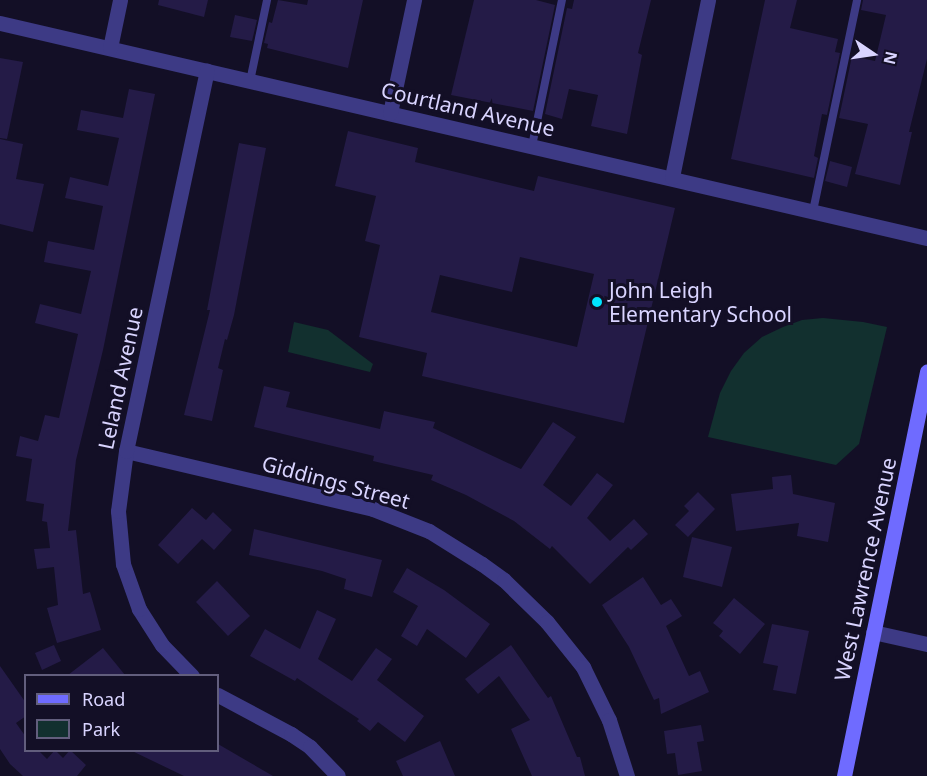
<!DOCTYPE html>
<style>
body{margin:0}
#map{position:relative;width:927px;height:776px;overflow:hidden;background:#130f26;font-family:"Noto Sans",sans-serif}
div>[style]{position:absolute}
.green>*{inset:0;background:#12302f}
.building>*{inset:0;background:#241b47}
.service>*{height:8px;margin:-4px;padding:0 4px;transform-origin:4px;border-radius:4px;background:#3d3a85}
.minor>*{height:15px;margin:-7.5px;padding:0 7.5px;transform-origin:7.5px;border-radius:7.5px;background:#3d3a85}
.secondary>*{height:15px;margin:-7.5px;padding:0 7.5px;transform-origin:7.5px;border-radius:7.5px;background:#6f6bff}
.dots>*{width:16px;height:16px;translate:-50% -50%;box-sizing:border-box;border:3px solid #130f26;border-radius:50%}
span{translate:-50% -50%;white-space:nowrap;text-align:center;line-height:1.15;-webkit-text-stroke:6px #130f26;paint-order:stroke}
.street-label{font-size:21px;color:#d9d4ff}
.poi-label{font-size:21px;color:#d9d4ff}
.left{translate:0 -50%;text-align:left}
.legend{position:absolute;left:24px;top:674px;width:195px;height:78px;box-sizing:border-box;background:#130f26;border:2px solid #625e7d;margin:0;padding:8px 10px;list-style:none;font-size:18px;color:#d9d4ff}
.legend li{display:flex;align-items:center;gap:12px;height:30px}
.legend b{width:30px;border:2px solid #625e7d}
.north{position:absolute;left:843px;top:24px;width:60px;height:60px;-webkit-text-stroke:4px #130f26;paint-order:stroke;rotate:103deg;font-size:16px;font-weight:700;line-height:24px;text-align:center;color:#d9d4ff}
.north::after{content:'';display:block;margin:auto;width:21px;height:27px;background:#d9d4ff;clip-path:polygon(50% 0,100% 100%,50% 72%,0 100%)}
</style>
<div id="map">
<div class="green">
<i style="clip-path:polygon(823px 318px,863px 322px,887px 327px,859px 444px,836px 465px,708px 437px,720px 393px,731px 371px,744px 353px,762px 337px,783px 327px,802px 320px)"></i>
<i style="clip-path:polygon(294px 322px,328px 330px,373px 364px,370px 372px,288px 352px)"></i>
</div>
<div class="building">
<i style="clip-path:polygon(159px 0,208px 0,204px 17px,158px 5px)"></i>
<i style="clip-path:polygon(278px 0,307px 5px,308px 0,363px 0,348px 68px,267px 48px,268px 44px,264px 43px,269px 22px,272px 23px)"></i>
<i style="clip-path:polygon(474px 0,536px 0,555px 5px,533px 111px,451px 95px)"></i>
<i style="clip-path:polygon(574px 0,651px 0,638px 53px,642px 55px,627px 134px,591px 126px,598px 95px,569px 89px,562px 119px,545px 114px,567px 8px,572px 9px)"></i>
<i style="clip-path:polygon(765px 0,797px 0,790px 28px,838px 39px,835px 52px,840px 53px,827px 115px,822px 114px,814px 156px,818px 158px,814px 178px,731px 159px)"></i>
<i style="clip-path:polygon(863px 0,927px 0,927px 59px,909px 132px,912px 132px,900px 185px,855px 174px,868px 124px,839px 118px,852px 56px,875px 61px,886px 15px,861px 10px)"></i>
<i style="clip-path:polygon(235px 15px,257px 20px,252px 41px,230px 37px)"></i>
<i style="clip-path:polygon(0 58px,23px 62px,7px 139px,0 138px)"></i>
<i style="clip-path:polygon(129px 89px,155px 94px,103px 350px,76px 460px,68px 531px,76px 530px,83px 594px,90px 592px,101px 630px,57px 643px,47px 608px,58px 605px,54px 567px,37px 569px,34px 549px,50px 548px,47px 522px,42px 521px,44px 504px,26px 501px,32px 459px,16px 456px,20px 436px,38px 441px,45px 415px,59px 418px,78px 334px,35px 323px,40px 304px,81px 314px,91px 271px,44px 262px,48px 241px,94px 250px,103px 206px,65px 198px,70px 177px,108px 186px,119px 138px,77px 130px,81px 110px,123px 118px)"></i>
<i style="clip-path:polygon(evenodd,348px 131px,418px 148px,415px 162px,534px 191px,538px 176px,675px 208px,624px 423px,422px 376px,427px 353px,359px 337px,380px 245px,365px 241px,376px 196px,335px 186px,348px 131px,520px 257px,594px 274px,577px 347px,431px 312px,440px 275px,512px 292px,520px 257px)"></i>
<i style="clip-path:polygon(0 139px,23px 144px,16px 179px,44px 184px,33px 232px,0 224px)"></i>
<i style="clip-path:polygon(239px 143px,266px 148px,234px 315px,227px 340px,225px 339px,218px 368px,223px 370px,212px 421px,184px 415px,210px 310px,207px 310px)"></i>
<i style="clip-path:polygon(830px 161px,852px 167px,847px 187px,825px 181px)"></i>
<i style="clip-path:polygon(264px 386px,290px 392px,286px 407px,380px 429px,384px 411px,435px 422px,433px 428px,521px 469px,553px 422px,576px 437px,543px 485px,571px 506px,597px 473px,613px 485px,587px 518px,610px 541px,634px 519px,648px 534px,631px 550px,628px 547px,590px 584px,552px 546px,550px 549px,514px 521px,466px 495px,431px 480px,433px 475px,373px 461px,374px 456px,254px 427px)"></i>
<i style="clip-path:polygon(791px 475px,793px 494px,835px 503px,828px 542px,797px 536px,799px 523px,736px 531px,731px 494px,773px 489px,772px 477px)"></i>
<i style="clip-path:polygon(698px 492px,715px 509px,688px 537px,675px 525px,689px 511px,684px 506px)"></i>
<i style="clip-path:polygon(192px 508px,206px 520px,213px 512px,232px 530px,214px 550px,202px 539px,178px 564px,158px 545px)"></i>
<i style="clip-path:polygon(254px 529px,382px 560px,372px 597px,344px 589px,346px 579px,322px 571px,249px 555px)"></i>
<i style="clip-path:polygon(692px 537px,732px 547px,722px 587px,683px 577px)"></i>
<i style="clip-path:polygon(407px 568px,444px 590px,490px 624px,466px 658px,427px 629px,417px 646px,401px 636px,418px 606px,393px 592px)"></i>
<i style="clip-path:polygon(643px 577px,661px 605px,671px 599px,682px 616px,666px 626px,689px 676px,700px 671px,709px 692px,661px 714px,659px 698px,654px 700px,629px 647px,602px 605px)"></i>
<i style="clip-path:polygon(217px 581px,250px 616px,228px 636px,196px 602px)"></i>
<i style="clip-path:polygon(734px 598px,765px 624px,740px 654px,719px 636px,723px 631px,713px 623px)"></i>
<i style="clip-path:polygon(317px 610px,336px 619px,318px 659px,352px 681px,376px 648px,392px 659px,377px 680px,424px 716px,405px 742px,378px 722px,370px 731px,357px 721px,359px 719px,297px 678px,295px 681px,250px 656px,265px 629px,300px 649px)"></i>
<i style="clip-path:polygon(772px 624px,809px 631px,796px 694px,773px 690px,778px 666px,763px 663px)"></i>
<i style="clip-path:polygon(54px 645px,61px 661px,42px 670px,35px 653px)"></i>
<i style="clip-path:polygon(511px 645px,548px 698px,551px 696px,577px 757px,580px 757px,585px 776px,532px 776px,511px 729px,530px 720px,499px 676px,478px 694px,465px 679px)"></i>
<i style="clip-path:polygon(103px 648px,125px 675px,68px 675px)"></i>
<i style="clip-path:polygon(0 666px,26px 703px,26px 716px,16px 723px,26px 737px,26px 750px,38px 750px,47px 759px,55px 750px,63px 758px,70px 750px,86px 765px,77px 776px,23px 776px,10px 764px,0 749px)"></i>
<i style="clip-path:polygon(701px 725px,704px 741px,697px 742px,702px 771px,678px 775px,675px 753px,667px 754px,664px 731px)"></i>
<i style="clip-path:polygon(440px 741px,455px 776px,403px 776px,396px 761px)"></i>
<i style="clip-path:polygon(218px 744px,273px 776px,184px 776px,130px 750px,218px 750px)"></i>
</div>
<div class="service">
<i style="left:250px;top:81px;width:83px;rotate:-78.1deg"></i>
<i style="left:532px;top:146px;width:149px;rotate:-78.4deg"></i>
<i style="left:813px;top:211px;width:216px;rotate:-78.2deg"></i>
</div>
<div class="minor">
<i style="left:0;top:23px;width:952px;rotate:13.06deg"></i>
<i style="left:110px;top:48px;width:49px;rotate:-78.2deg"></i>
<i style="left:390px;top:113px;width:116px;rotate:-78deg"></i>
<i style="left:672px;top:177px;width:181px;rotate:-78.5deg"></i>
<i style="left:126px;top:451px;width:254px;rotate:13.2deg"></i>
<i style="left:373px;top:509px;width:60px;rotate:21.4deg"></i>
<i style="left:429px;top:531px;width:62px;rotate:31.9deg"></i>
<i style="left:482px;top:564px;width:27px;rotate:36deg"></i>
<i style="left:504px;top:580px;width:60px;rotate:44.3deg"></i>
<i style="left:547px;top:622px;width:58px;rotate:51.3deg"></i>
<i style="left:583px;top:667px;width:59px;rotate:63.9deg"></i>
<i style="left:609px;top:720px;width:59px;rotate:72.2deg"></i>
<i style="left:873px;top:632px;width:55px;rotate:12.5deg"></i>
<i style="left:192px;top:676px;width:43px;rotate:-134.1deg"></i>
<i style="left:162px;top:645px;width:43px;rotate:-122.6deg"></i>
<i style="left:139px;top:609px;width:48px;rotate:-109.6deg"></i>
<i style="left:123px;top:564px;width:53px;rotate:-95.4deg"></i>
<i style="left:118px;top:511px;width:61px;rotate:-82.4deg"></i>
<i style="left:126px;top:451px;width:389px;rotate:-78deg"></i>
<i style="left:218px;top:695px;width:83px;rotate:28.1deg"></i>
<i style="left:291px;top:734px;width:23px;rotate:34deg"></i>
<i style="left:310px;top:747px;width:40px;rotate:46deg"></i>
</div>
<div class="secondary">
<i style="left:844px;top:776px;width:413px;rotate:-78.4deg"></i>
</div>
<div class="dots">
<i style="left:597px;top:302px;background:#00e5ff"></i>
</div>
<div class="street-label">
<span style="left:468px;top:109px;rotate:13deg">Courtland Avenue</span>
<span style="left:120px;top:378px;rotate:-78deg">Leland Avenue</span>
<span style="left:336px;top:482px;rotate:15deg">Giddings Street</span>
<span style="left:865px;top:569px;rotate:-78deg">West Lawrence Avenue</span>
</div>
<div class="poi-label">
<span class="left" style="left:609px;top:302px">John Leigh<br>Elementary School</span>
</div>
<ul class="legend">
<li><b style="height:8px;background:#6f6bff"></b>Road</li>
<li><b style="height:16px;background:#12302f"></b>Park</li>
</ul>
<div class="north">N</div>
</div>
